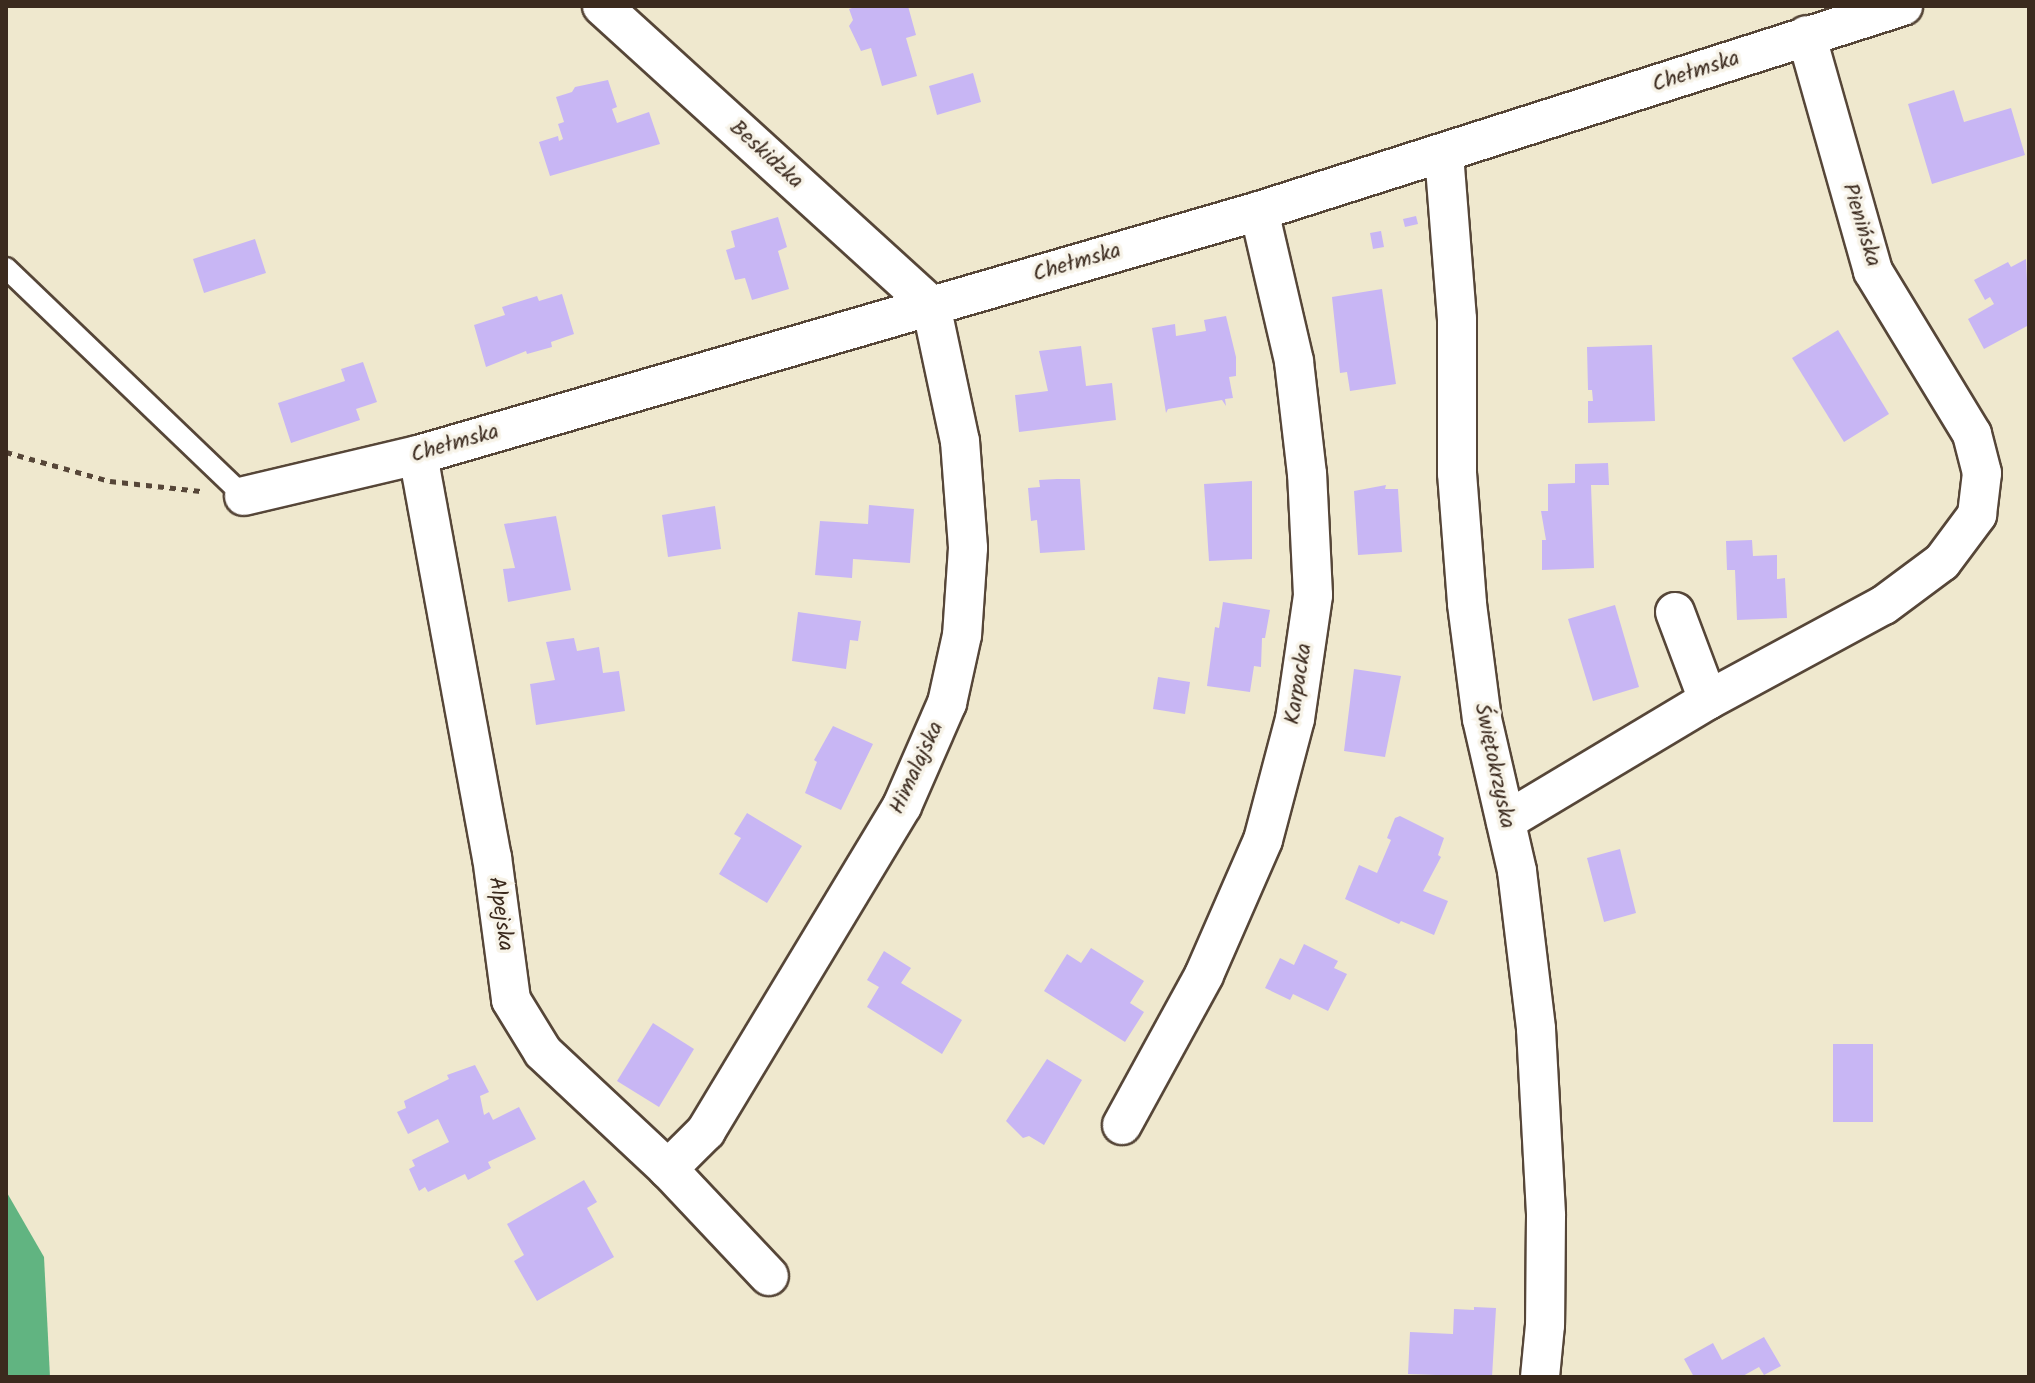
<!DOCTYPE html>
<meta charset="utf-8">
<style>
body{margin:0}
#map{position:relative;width:2035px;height:1383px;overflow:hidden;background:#efe8ce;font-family:Kalam,sans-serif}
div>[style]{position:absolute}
.forest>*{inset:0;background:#61b481}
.building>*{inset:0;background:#c8b6f4}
.path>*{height:5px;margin-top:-2.5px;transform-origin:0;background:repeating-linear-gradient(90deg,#564638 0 6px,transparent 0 12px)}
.roads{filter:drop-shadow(2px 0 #564638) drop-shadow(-2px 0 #564638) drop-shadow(0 2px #564638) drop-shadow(0 -2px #564638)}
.lane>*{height:20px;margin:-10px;padding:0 10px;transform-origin:10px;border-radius:10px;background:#fff}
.street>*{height:38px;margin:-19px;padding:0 19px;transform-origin:19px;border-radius:19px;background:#fff}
span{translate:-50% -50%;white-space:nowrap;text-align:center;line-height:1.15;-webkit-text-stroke:7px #f7f3e8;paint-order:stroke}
.street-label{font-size:22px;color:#3b2a1e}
.frame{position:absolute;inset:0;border:8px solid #3b2a1e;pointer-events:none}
</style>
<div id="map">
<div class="forest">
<i style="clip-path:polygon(6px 1191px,44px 1257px,50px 1377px,6px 1377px)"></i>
</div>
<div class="building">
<i style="clip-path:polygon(858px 6px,908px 6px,916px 35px,906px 38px,917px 76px,882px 86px,871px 48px,861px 51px,849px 26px,853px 20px,849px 9px)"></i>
<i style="clip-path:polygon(973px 73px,981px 102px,937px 115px,929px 86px)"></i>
<i style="clip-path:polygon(608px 80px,617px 107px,612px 109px,617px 123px,649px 112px,660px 144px,550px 176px,539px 142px,558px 136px,559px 141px,563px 139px,558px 124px,564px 122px,556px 97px,572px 92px,575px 87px)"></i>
<i style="clip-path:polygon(1954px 90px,1964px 122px,2011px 108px,2025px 155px,1932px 184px,1908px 104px)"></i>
<i style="clip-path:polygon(1416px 216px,1418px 224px,1405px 227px,1403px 219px)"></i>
<i style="clip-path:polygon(778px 217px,787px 247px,778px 251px,789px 289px,752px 300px,745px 278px,735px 280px,726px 250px,735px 247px,731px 231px)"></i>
<i style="clip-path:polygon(1381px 231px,1384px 247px,1373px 249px,1370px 233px)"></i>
<i style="clip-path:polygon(255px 239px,266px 273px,204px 293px,193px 259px)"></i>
<i style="clip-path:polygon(2026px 259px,2029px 325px,1984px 349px,1968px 319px,1994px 304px,1990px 297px,1985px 300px,1974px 280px,2008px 262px,2011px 267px)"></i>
<i style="clip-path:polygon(1382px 289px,1396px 384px,1350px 391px,1347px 372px,1340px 373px,1332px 297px)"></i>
<i style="clip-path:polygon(562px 294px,574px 334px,551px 342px,552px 347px,527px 354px,526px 351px,486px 367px,474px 325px,505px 315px,502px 307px,537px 296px,539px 301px)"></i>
<i style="clip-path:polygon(1226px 316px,1236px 357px,1236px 376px,1229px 377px,1233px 398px,1225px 399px,1226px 406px,1222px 400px,1168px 409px,1166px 413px,1152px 328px,1175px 324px,1176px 336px,1206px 331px,1204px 320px)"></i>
<i style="clip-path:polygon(1838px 330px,1889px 414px,1844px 442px,1792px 358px)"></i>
<i style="clip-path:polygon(1652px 345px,1655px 421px,1588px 423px,1588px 401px,1593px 401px,1592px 390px,1588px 390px,1587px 347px)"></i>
<i style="clip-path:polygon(1081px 346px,1086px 386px,1112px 383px,1116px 420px,1019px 432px,1015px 395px,1048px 391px,1039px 351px)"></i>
<i style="clip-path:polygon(363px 362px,377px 402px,356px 409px,360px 420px,291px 443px,278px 403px,345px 381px,341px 369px)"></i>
<i style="clip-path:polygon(1608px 463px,1609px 485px,1591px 485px,1594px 568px,1542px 570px,1542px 540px,1546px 540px,1541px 511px,1548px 511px,1548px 484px,1575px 483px,1575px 464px)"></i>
<i style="clip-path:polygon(1057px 479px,1080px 479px,1085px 550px,1040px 553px,1037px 520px,1031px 521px,1028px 488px,1040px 487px,1039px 480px)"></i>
<i style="clip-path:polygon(1252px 481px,1252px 559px,1209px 561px,1204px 484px)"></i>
<i style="clip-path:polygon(1386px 485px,1385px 489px,1398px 489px,1402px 552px,1358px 555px,1354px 491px)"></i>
<i style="clip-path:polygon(869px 505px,914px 509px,910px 563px,853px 559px,852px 578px,815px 575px,820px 521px,868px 524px)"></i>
<i style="clip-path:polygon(715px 506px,721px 549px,668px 557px,662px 515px)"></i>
<i style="clip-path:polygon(556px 516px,571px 590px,508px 602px,503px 569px,515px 568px,504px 524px)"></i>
<i style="clip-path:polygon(1752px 540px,1753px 556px,1777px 555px,1777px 579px,1785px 578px,1787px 618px,1737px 620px,1735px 570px,1727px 570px,1726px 541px)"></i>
<i style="clip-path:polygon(1223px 602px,1270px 610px,1265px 638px,1262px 638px,1261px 667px,1254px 666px,1250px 692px,1207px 686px,1215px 627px,1219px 628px)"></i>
<i style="clip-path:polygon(1615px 605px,1639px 687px,1593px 701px,1568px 619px)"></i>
<i style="clip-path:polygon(798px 612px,861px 621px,858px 641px,850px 640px,846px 669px,792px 661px)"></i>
<i style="clip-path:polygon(574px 638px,577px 651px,599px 647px,603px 673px,619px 671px,625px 711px,536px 725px,530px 684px,555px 680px,546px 642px)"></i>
<i style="clip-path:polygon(1354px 669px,1401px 676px,1385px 757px,1344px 751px)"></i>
<i style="clip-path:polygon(1158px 677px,1190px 682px,1185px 714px,1153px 709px)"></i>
<i style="clip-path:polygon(833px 726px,873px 744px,841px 810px,805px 793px,817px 762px,814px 760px)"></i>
<i style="clip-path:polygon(747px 813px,802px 846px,767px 903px,719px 874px,741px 838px,734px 834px)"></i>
<i style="clip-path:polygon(1400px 816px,1444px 838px,1438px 855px,1441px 857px,1423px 891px,1448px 901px,1434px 935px,1401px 921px,1399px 924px,1345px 899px,1359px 865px,1377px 873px,1391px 840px,1387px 838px,1395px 818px)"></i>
<i style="clip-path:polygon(1620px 849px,1636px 913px,1604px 922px,1587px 858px)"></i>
<i style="clip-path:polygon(1304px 944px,1338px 961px,1334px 968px,1347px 974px,1328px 1011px,1293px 994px,1290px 1000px,1265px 988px,1280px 958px,1294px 965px)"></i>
<i style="clip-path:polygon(1091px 948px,1144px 981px,1130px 1003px,1144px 1012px,1125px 1042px,1044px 991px,1067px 954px,1081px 963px)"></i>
<i style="clip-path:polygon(884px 951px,911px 968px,901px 983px,962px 1020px,942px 1054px,867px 1007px,879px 987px,867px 980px)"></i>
<i style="clip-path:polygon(653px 1023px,694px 1049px,659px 1107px,617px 1081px)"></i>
<i style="clip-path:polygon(1833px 1044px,1873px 1044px,1873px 1122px,1833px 1122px)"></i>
<i style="clip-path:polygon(1047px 1059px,1082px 1080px,1044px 1145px,1029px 1136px,1023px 1138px,1006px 1121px)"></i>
<i style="clip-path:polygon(475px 1065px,489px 1092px,480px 1096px,484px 1115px,489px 1112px,493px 1120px,519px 1107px,536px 1139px,488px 1162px,491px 1168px,468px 1180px,465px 1174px,428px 1192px,425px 1187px,419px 1191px,409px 1169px,415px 1166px,412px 1160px,449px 1142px,438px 1119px,408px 1134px,397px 1112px,406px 1108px,404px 1101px,449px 1079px,447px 1075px)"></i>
<i style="clip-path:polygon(584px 1180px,597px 1202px,587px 1208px,614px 1257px,537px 1301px,514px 1261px,524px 1255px,507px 1224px)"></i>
<i style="clip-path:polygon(1474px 1307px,1496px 1308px,1492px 1377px,1408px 1374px,1410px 1332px,1453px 1334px,1454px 1309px,1474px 1310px)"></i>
<i style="clip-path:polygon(1764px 1337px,1781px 1366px,1764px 1375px,1759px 1367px,1741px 1377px,1694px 1377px,1684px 1359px,1713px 1343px,1722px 1360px)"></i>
</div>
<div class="path">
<i style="left:6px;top:452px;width:108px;rotate:15.6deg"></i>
<i style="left:110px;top:481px;width:91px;rotate:6.3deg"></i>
</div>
<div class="roads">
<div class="lane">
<i style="left:6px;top:268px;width:330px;rotate:43.8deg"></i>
</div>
<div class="street">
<i style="left:602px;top:6px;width:445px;rotate:42.3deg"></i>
<i style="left:931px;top:305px;width:139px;rotate:78deg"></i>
<i style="left:960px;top:441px;width:107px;rotate:85.7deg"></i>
<i style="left:968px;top:548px;width:87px;rotate:93.9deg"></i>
<i style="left:962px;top:635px;width:70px;rotate:102.4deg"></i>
<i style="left:947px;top:703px;width:112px;rotate:113.6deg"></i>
<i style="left:902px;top:806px;width:380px;rotate:121.1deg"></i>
<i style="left:706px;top:1131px;width:54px;rotate:135deg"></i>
<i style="left:1444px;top:154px;width:166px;rotate:85.5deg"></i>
<i style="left:1457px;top:319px;width:154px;rotate:90deg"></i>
<i style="left:1457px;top:473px;width:131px;rotate:85.6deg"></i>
<i style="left:1467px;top:604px;width:116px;rotate:82.6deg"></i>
<i style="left:1482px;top:719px;width:156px;rotate:77deg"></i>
<i style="left:1517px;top:871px;width:159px;rotate:83.1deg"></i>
<i style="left:1536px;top:1029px;width:187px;rotate:86.9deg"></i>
<i style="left:1546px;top:1216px;width:109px;rotate:90.5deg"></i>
<i style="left:1545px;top:1325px;width:52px;rotate:95.5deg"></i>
<i style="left:418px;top:455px;width:409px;rotate:79.6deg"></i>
<i style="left:492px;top:857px;width:144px;rotate:82.4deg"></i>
<i style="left:511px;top:1000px;width:61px;rotate:58.4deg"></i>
<i style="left:543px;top:1052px;width:171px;rotate:43.1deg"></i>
<i style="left:668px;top:1169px;width:147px;rotate:46.7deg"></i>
<i style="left:244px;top:496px;width:179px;rotate:-13.3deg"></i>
<i style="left:418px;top:455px;width:876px;rotate:-16.18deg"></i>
<i style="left:1259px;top:211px;width:676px;rotate:-17.66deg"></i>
<i style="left:1675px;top:612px;width:94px;rotate:69.4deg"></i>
<i style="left:1708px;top:700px;width:200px;rotate:-28.4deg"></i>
<i style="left:1884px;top:605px;width:72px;rotate:-36.6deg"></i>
<i style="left:1942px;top:562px;width:59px;rotate:-53.3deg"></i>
<i style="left:1977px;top:515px;width:42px;rotate:-83.2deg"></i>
<i style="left:1982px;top:473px;width:40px;rotate:-104.4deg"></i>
<i style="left:1972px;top:434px;width:191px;rotate:-121.3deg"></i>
<i style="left:1873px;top:271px;width:245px;rotate:-105.8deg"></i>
<i style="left:1506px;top:821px;width:235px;rotate:-30.9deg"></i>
<i style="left:1122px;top:1125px;width:171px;rotate:-61.3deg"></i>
<i style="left:1204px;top:975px;width:147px;rotate:-66.4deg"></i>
<i style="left:1263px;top:840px;width:125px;rotate:-75.2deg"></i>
<i style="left:1295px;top:719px;width:125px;rotate:-81.7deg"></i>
<i style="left:1313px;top:595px;width:121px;rotate:-92.8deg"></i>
<i style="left:1307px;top:474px;width:114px;rotate:-96.6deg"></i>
<i style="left:1294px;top:361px;width:154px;rotate:-103.1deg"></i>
</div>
</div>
<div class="street-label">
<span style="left:1696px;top:72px;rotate:-18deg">Chełmska</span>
<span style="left:766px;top:155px;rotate:42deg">Beskidzka</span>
<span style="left:1861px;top:225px;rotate:73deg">Pienińska</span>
<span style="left:1077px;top:263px;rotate:-16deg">Chełmska</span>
<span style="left:455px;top:444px;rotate:-16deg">Chełmska</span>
<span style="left:1299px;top:684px;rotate:-81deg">Karpacka</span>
<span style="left:1494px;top:766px;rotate:78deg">Świętokrzyska</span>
<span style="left:917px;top:768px;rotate:-65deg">Himalajska</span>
<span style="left:500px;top:914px;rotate:82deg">Alpejska</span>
</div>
<div class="frame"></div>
</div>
